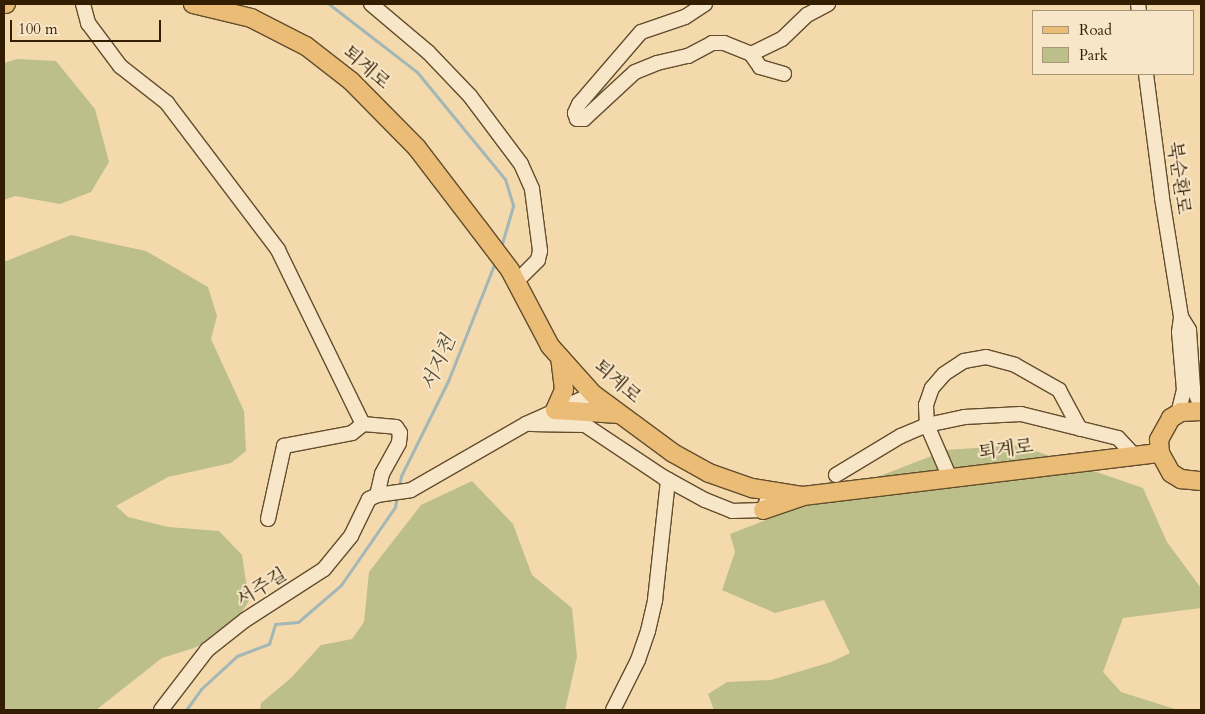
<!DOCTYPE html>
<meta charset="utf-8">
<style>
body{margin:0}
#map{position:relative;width:1205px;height:714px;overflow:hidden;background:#f4d9ac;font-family:Cardo,"Noto Serif KR",serif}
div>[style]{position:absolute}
.green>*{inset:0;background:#bcbf89}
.stream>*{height:3px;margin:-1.5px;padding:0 1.5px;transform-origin:1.5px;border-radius:1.5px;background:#a2b7b6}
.roads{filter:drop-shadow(1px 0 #634d2c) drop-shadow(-1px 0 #634d2c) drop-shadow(0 1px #634d2c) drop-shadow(0 -1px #634d2c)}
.minor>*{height:14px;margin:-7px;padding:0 7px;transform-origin:7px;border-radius:7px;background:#f8e6c9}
.major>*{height:18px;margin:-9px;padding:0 9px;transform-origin:9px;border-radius:9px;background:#eabc76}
span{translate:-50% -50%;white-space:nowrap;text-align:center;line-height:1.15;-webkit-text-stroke:4px #f8e6c9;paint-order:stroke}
.street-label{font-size:19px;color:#331e01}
.water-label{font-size:20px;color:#544c37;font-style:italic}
.frame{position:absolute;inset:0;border:5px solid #331e01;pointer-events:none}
.legend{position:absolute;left:1032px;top:10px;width:162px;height:65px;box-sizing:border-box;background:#f8e6c9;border:1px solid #a99679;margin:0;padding:6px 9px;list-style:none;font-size:15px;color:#331e01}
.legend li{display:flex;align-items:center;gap:10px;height:25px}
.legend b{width:25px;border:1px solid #a99679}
.scale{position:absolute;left:10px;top:20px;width:151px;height:22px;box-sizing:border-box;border:2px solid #331e01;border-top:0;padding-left:6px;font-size:15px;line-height:18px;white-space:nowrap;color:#331e01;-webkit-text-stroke:4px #f8e6c9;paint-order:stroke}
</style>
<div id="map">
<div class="green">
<i style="clip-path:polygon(17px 59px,56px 61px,95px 109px,109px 162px,91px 192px,60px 204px,15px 196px,4px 200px,4px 63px)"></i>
<i style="clip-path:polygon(71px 235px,146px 251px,208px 287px,217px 316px,211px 339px,244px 411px,246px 451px,231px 463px,168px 477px,116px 506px,128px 517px,168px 527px,219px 531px,242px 555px,249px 601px,229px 631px,194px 648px,162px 658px,96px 710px,4px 710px,4px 262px)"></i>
<i style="clip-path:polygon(1018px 445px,1143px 488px,1167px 542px,1201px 588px,1201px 608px,1123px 618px,1103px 672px,1121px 692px,1178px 710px,714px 710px,708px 694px,727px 682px,771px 680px,831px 662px,850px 653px,824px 600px,775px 613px,722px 590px,735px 552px,730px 534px,947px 450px)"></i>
<i style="clip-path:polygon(472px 481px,513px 524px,532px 575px,572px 608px,577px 657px,565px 710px,260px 710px,261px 703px,291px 678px,321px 645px,352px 639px,364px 622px,369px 572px,421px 505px)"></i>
</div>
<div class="stream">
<i style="left:329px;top:4px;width:111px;rotate:37.7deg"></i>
<i style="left:417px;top:72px;width:139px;rotate:50.6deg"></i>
<i style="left:505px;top:179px;width:28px;rotate:73deg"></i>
<i style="left:513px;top:206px;width:43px;rotate:106.3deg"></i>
<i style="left:399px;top:488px;width:12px;rotate:-81deg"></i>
<i style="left:401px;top:476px;width:106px;rotate:-63.7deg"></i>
<i style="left:448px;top:381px;width:128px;rotate:-68.4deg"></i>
<i style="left:186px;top:710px;width:26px;rotate:-54deg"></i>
<i style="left:201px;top:689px;width:49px;rotate:-42.5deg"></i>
<i style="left:237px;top:656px;width:34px;rotate:-21deg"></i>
<i style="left:269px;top:644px;width:21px;rotate:-73deg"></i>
<i style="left:275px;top:624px;width:23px;rotate:-5deg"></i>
<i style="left:298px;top:622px;width:57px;rotate:-40.7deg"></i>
<i style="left:341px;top:585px;width:95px;rotate:-55.3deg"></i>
<i style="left:395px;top:507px;width:11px;rotate:-80deg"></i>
</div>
<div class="roads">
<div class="minor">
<i style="left:83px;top:4px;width:20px;rotate:75deg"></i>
<i style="left:88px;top:23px;width:54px;rotate:53.3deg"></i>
<i style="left:120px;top:66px;width:60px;rotate:38.2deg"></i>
<i style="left:167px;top:103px;width:184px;rotate:52.9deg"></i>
<i style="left:278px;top:250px;width:194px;rotate:64deg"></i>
<i style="left:371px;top:4px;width:75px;rotate:40.1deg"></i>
<i style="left:428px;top:52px;width:61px;rotate:46.3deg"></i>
<i style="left:470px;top:96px;width:85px;rotate:53.1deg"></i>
<i style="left:521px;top:164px;width:27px;rotate:66deg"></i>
<i style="left:532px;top:189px;width:63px;rotate:82.6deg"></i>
<i style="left:540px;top:251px;width:9px;rotate:103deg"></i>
<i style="left:538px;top:260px;width:31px;rotate:135deg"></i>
<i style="left:705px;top:4px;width:24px;rotate:147deg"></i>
<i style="left:685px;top:17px;width:46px;rotate:161.2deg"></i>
<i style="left:641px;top:32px;width:95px;rotate:130.7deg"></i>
<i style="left:579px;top:104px;width:10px;rotate:114deg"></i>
<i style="left:575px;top:113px;width:6px;rotate:72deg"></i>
<i style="left:577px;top:119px;width:7px"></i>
<i style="left:584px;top:119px;width:69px;rotate:-42.7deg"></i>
<i style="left:635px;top:72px;width:24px;rotate:-22deg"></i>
<i style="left:657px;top:63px;width:32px;rotate:-13deg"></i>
<i style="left:688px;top:56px;width:27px;rotate:-28deg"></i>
<i style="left:712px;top:43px;width:12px"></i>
<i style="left:724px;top:43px;width:29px;rotate:22deg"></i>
<i style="left:751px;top:54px;width:16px;rotate:55deg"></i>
<i style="left:760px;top:67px;width:25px;rotate:16deg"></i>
<i style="left:1138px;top:4px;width:7px;rotate:82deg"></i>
<i style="left:751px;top:54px;width:34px;rotate:-26deg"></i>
<i style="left:782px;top:39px;width:35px;rotate:-44deg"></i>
<i style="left:807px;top:15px;width:24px;rotate:-28deg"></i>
<i style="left:1146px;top:74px;width:125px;rotate:82.6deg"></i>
<i style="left:1162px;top:198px;width:121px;rotate:80.9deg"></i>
<i style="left:1178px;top:414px;width:25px;rotate:-76deg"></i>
<i style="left:1184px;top:390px;width:58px;rotate:-94.9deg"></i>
<i style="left:1179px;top:332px;width:15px;rotate:-82deg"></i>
<i style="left:1181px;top:317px;width:15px;rotate:58deg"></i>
<i style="left:1189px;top:330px;width:58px;rotate:86.1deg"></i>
<i style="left:1193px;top:388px;width:20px;rotate:66deg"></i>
<i style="left:531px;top:424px;width:54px;rotate:1.1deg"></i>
<i style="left:585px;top:425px;width:94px;rotate:33.7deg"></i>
<i style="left:663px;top:477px;width:48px;rotate:28.7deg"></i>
<i style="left:705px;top:500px;width:29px;rotate:22deg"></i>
<i style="left:732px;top:511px;width:31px;rotate:-2deg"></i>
<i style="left:763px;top:510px;width:10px;rotate:-66deg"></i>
<i style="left:836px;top:475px;width:76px;rotate:-31deg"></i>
<i style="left:901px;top:436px;width:28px;rotate:-23deg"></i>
<i style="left:927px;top:425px;width:38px;rotate:-12deg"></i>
<i style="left:964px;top:417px;width:57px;rotate:-3deg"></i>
<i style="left:1021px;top:414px;width:100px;rotate:13.9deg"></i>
<i style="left:1118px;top:438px;width:25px;rotate:47deg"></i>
<i style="left:950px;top:478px;width:58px;rotate:-113.5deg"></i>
<i style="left:927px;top:425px;width:20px;rotate:-93deg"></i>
<i style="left:926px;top:405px;width:18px;rotate:-71deg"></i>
<i style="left:932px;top:388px;width:18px;rotate:-49deg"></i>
<i style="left:944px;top:374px;width:24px;rotate:-33deg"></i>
<i style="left:964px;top:361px;width:22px;rotate:-10deg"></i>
<i style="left:986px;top:357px;width:30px;rotate:15deg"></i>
<i style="left:1015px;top:365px;width:51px;rotate:29.6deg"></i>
<i style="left:1059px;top:390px;width:44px;rotate:61.7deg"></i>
<i style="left:268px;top:519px;width:75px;rotate:-77.6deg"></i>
<i style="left:284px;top:446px;width:69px;rotate:-10.8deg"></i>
<i style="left:352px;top:433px;width:14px;rotate:-39deg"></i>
<i style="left:363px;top:424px;width:33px;rotate:5deg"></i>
<i style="left:396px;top:427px;width:7px;rotate:56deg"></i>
<i style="left:400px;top:433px;width:10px;rotate:96deg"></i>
<i style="left:399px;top:443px;width:35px;rotate:119deg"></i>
<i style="left:382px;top:474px;width:22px;rotate:103deg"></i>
<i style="left:377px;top:495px;width:34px;rotate:-8deg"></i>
<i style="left:411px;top:490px;width:133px;rotate:-29.9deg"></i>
<i style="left:526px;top:424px;width:73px;rotate:-24.1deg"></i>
<i style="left:161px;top:710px;width:76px;rotate:-52.5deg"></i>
<i style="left:207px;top:650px;width:48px;rotate:-38.3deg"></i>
<i style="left:245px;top:620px;width:94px;rotate:-32.8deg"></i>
<i style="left:324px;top:569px;width:43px;rotate:-50.7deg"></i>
<i style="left:351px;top:536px;width:41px;rotate:-64.1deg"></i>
<i style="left:369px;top:499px;width:9px;rotate:-27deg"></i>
<i style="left:613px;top:710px;width:56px;rotate:-63.4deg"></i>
<i style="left:638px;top:660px;width:31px;rotate:-71deg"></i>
<i style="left:648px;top:631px;width:32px;rotate:-77deg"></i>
<i style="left:655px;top:600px;width:121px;rotate:-83.8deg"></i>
</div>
<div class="major">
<i style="left:4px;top:4px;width:2px"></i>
<i style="left:193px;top:4px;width:60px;rotate:13.6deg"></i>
<i style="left:251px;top:18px;width:62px;rotate:27deg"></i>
<i style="left:306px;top:46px;width:57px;rotate:37.9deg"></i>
<i style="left:351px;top:81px;width:94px;rotate:45.4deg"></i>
<i style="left:417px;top:148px;width:102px;rotate:52.6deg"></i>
<i style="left:479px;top:229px;width:51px;rotate:52.9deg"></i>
<i style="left:510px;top:270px;width:86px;rotate:62.2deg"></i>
<i style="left:550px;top:346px;width:64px;rotate:48.1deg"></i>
<i style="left:593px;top:394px;width:99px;rotate:36.4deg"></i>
<i style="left:673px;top:453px;width:41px;rotate:29.1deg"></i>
<i style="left:709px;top:473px;width:46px;rotate:19.2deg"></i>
<i style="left:752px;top:488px;width:52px;rotate:8.9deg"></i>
<i style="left:803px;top:496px;width:360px;rotate:-6.9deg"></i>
<i style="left:560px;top:357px;width:33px;rotate:83deg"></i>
<i style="left:564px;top:390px;width:22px;rotate:114deg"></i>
<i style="left:555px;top:410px;width:64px;rotate:3.6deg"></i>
<i style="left:1201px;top:411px;width:20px;rotate:177deg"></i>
<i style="left:1181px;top:412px;width:12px;rotate:149deg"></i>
<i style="left:1171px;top:418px;width:25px;rotate:119deg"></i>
<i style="left:1159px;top:440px;width:13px;rotate:86deg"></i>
<i style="left:1160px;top:453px;width:23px;rotate:61deg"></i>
<i style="left:1171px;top:473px;width:12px;rotate:31deg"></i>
<i style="left:1181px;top:479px;width:20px;rotate:6deg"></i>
<i style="left:763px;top:510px;width:40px;rotate:-18.9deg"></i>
</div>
</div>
<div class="street-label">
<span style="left:366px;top:68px;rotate:41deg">퇴계로</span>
<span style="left:1178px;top:178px;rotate:82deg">북순환로</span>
<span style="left:617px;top:382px;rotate:41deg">퇴계로</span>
<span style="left:1006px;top:450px;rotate:-7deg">퇴계로</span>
<span style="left:262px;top:588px;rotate:-32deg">서주길</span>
</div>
<div class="water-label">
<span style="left:438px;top:363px;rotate:-67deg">서지천</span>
</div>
<div class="frame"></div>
<ul class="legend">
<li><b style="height:6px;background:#eabc76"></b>Road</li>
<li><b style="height:14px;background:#bcbf89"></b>Park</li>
</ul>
<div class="scale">100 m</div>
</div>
